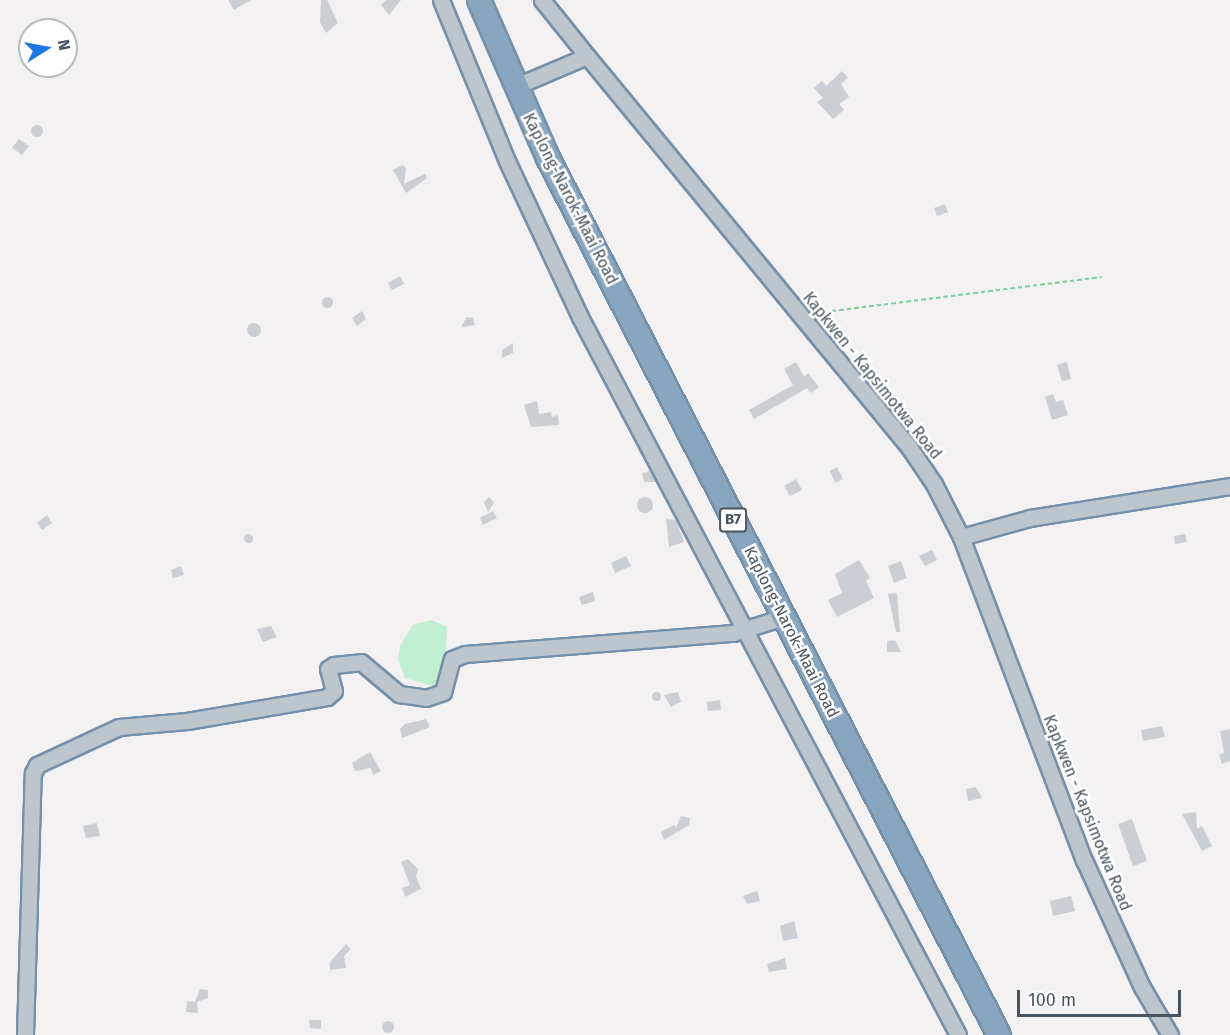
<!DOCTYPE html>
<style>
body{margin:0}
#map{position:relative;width:1230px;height:1035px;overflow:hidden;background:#f3f1f1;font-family:"Fira Sans",sans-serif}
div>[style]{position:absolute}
.green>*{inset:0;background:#c1efd1}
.building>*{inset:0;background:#cbced3}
.round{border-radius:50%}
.path>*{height:2px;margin-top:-1px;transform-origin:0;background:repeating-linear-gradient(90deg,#79cda1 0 4.5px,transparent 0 7.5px)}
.roads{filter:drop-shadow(2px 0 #7590aa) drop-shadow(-2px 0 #7590aa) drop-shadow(0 2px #7590aa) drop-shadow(0 -2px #7590aa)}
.minor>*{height:15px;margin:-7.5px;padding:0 7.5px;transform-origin:7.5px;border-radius:7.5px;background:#bdc6cd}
.highway>*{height:22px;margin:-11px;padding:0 11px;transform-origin:11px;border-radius:11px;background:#8aa5be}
span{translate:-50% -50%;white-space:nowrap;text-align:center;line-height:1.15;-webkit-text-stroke:5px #fff;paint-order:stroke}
.shield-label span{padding:2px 4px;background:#fff;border:2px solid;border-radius:4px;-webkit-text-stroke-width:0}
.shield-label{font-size:15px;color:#49555e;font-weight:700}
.street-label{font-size:16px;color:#49555e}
.north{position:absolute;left:18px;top:18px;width:60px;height:60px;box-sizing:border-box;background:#fff;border:2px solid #b6bbbf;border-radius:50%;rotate:79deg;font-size:16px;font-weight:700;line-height:24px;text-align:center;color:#49555e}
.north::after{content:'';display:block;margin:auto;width:21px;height:27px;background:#1c79e2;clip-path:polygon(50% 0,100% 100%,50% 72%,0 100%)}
.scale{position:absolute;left:1017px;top:990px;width:164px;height:27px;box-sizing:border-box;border:3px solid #49555e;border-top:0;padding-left:8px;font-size:18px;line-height:21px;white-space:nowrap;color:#49555e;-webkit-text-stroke:4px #fff;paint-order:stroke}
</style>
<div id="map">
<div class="green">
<i style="clip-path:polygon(431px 620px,447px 627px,444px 689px,405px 678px,398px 660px,400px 646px,413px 625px)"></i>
</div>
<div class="building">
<i style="clip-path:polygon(228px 0,251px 0,234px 10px)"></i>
<i style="clip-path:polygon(321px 0,327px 0,338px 23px,326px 33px,320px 22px)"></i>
<i style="clip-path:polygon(386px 0,401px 0,389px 15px,381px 5px)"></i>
<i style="clip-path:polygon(842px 71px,848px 78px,841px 84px,849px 97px,839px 104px,844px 110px,833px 119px,817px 102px,823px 98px,814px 88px,822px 81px,826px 86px)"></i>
<i class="round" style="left:31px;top:125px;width:12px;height:12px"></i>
<i style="clip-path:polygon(19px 139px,29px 146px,22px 155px,12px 148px)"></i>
<i style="clip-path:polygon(402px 165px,406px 168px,404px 184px,425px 174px,427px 178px,406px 193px,393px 170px)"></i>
<i style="clip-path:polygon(945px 204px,948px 212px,937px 216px,934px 208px)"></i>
<i style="clip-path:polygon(400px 276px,404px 284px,392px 290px,388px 283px)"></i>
<i class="round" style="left:321.5px;top:296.5px;width:11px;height:11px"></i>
<i style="clip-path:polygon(362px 311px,366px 319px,357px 326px,352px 318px)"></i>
<i style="clip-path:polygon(466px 317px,473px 318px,475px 325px,462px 327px)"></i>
<i class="round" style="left:247px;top:323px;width:14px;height:14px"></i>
<i style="clip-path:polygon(513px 343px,513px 353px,502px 358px,502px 350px)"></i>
<i style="clip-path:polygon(796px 362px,804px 377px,808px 373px,819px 387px,811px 393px,807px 388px,754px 419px,749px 410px,793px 385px,784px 369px)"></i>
<i style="clip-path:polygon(1067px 362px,1071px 379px,1062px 381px,1057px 365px)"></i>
<i style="clip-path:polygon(1053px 394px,1056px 402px,1063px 400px,1068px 415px,1052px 420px,1045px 397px)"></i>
<i style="clip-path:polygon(537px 401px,539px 414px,551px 412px,552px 417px,558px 415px,559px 425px,531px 427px,524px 405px)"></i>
<i style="clip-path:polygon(837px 467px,843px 479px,835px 483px,830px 471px)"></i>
<i style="clip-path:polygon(650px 471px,656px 482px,644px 482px,642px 473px)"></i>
<i style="clip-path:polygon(796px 479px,802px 490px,790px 496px,784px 486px)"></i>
<i style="clip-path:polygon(489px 497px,494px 503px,488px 512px,484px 502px)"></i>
<i class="round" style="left:637px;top:497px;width:16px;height:16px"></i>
<i style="clip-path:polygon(493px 511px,497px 518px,483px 525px,480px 518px)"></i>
<i style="clip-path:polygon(47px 515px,52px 523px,42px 530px,37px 523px)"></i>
<i style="clip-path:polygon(666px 519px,676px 520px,684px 542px,669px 547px)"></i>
<i class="round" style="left:243.5px;top:533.5px;width:9px;height:9px"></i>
<i style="clip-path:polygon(1185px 534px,1187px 542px,1175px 544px,1174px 536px)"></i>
<i style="clip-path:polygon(932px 550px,937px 560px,925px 566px,919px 556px)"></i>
<i style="clip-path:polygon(626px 556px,631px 566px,615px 573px,611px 563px)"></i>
<i style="clip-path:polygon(859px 560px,870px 578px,866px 581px,874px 598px,837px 617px,828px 600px,842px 593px,835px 574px)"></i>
<i style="clip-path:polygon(901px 561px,907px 578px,894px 583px,888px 566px)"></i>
<i style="clip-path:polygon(181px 566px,184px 575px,173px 578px,171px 570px)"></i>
<i style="clip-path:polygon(593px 592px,595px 601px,582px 605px,579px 597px)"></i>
<i style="clip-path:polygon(897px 593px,900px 632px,896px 632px,888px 594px)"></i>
<i style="clip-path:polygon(271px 626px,277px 637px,263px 642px,257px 629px)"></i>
<i style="clip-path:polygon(895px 640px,901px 652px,887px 652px,887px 641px)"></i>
<i class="round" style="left:651.5px;top:691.5px;width:9px;height:9px"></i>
<i style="clip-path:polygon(678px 692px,681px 702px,671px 707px,664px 695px)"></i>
<i style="clip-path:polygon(720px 700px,721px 710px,708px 711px,707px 702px)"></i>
<i style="clip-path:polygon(426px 719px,430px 727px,402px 738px,400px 729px,405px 724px)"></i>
<i style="clip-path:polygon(1162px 726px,1165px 737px,1143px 741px,1141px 730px)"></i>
<i style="clip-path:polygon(1230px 729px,1230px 761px,1222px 764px,1219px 755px,1224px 753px,1220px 731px)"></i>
<i style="clip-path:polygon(370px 752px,381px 771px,373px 775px,371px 768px,355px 771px,352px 763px)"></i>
<i style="clip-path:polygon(976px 787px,982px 798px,968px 801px,966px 789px)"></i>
<i style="clip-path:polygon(1196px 812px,1197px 829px,1202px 826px,1212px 846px,1202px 851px,1182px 814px)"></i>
<i style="clip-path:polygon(681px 816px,690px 818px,689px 825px,664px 840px,661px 832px,674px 825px,676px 828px)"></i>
<i style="clip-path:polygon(1132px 819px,1147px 861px,1133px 866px,1118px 824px)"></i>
<i style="clip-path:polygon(97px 823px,100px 836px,86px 838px,83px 826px)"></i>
<i style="clip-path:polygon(408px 859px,418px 869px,416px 876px,421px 889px,405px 897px,402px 888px,410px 885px,401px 862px)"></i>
<i style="clip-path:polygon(757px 891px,760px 901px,747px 904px,743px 896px)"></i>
<i style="clip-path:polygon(1071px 896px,1075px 911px,1053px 916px,1050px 901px)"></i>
<i style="clip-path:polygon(794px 921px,798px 938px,783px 941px,780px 926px)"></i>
<i style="clip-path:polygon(346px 944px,351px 949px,344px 956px,346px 968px,330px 970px,330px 962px)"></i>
<i style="clip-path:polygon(785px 958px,787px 969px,769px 972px,767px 964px)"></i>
<i style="clip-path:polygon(200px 989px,208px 990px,208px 998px,197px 1002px,198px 1013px,186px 1012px,187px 1001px,195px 1002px)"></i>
<i style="clip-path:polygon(309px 1020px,321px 1020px,321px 1029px,310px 1028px)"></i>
<i class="round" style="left:382px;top:1021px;width:12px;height:12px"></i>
</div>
<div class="path">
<i style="left:817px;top:313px;width:287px;rotate:-7.2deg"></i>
</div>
<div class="roads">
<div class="minor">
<i style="left:441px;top:0;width:176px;rotate:67.7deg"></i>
<i style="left:508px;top:163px;width:170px;rotate:64.9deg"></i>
<i style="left:580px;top:317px;width:811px;rotate:62.23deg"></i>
<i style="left:542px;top:0;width:72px;rotate:51.2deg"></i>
<i style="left:514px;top:87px;width:79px;rotate:-23deg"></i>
<i style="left:587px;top:56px;width:507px;rotate:50.53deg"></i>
<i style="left:909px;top:447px;width:45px;rotate:56deg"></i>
<i style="left:934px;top:484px;width:59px;rotate:63deg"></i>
<i style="left:961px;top:537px;width:346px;rotate:69.2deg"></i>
<i style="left:1084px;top:860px;width:140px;rotate:65.5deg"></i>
<i style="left:1142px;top:987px;width:56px;rotate:59.7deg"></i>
<i style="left:961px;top:537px;width:72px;rotate:-15.4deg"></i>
<i style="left:1030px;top:518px;width:203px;rotate:-9.1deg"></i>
<i style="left:25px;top:1035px;width:262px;rotate:-88.3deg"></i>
<i style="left:33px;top:773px;width:9px;rotate:-63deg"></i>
<i style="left:37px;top:765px;width:90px;rotate:-24.9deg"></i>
<i style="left:119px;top:727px;width:68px;rotate:-5deg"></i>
<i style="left:187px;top:721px;width:142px;rotate:-9.7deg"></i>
<i style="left:327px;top:697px;width:9px;rotate:-41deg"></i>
<i style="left:334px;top:691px;width:23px;rotate:-105deg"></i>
<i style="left:328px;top:669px;width:7px;rotate:-34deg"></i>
<i style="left:334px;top:665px;width:27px;rotate:-6deg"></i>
<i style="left:361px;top:662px;width:50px;rotate:40.1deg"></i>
<i style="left:399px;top:694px;width:27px;rotate:8deg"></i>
<i style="left:426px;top:698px;width:18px;rotate:-19deg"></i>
<i style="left:443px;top:692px;width:34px;rotate:-75deg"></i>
<i style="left:452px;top:659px;width:14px;rotate:-21deg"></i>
<i style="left:465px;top:654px;width:269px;rotate:-4.5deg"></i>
<i style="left:733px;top:633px;width:53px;rotate:-17.4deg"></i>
</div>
<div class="highway">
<i style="left:479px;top:0;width:172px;rotate:66.4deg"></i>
<i style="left:548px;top:158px;width:986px;rotate:62.79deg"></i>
</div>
</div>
<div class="shield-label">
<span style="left:733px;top:520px">B7</span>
</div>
<div class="street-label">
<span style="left:570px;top:199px;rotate:63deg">Kaplong-Narok-Maai Road</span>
<span style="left:872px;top:376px;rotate:51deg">Kapkwen - Kapsimotwa Road</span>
<span style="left:791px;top:632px;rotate:63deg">Kaplong-Narok-Maai Road</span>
<span style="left:1087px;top:813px;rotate:68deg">Kapkwen - Kapsimotwa Road</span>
</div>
<div class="north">N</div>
<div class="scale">100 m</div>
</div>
